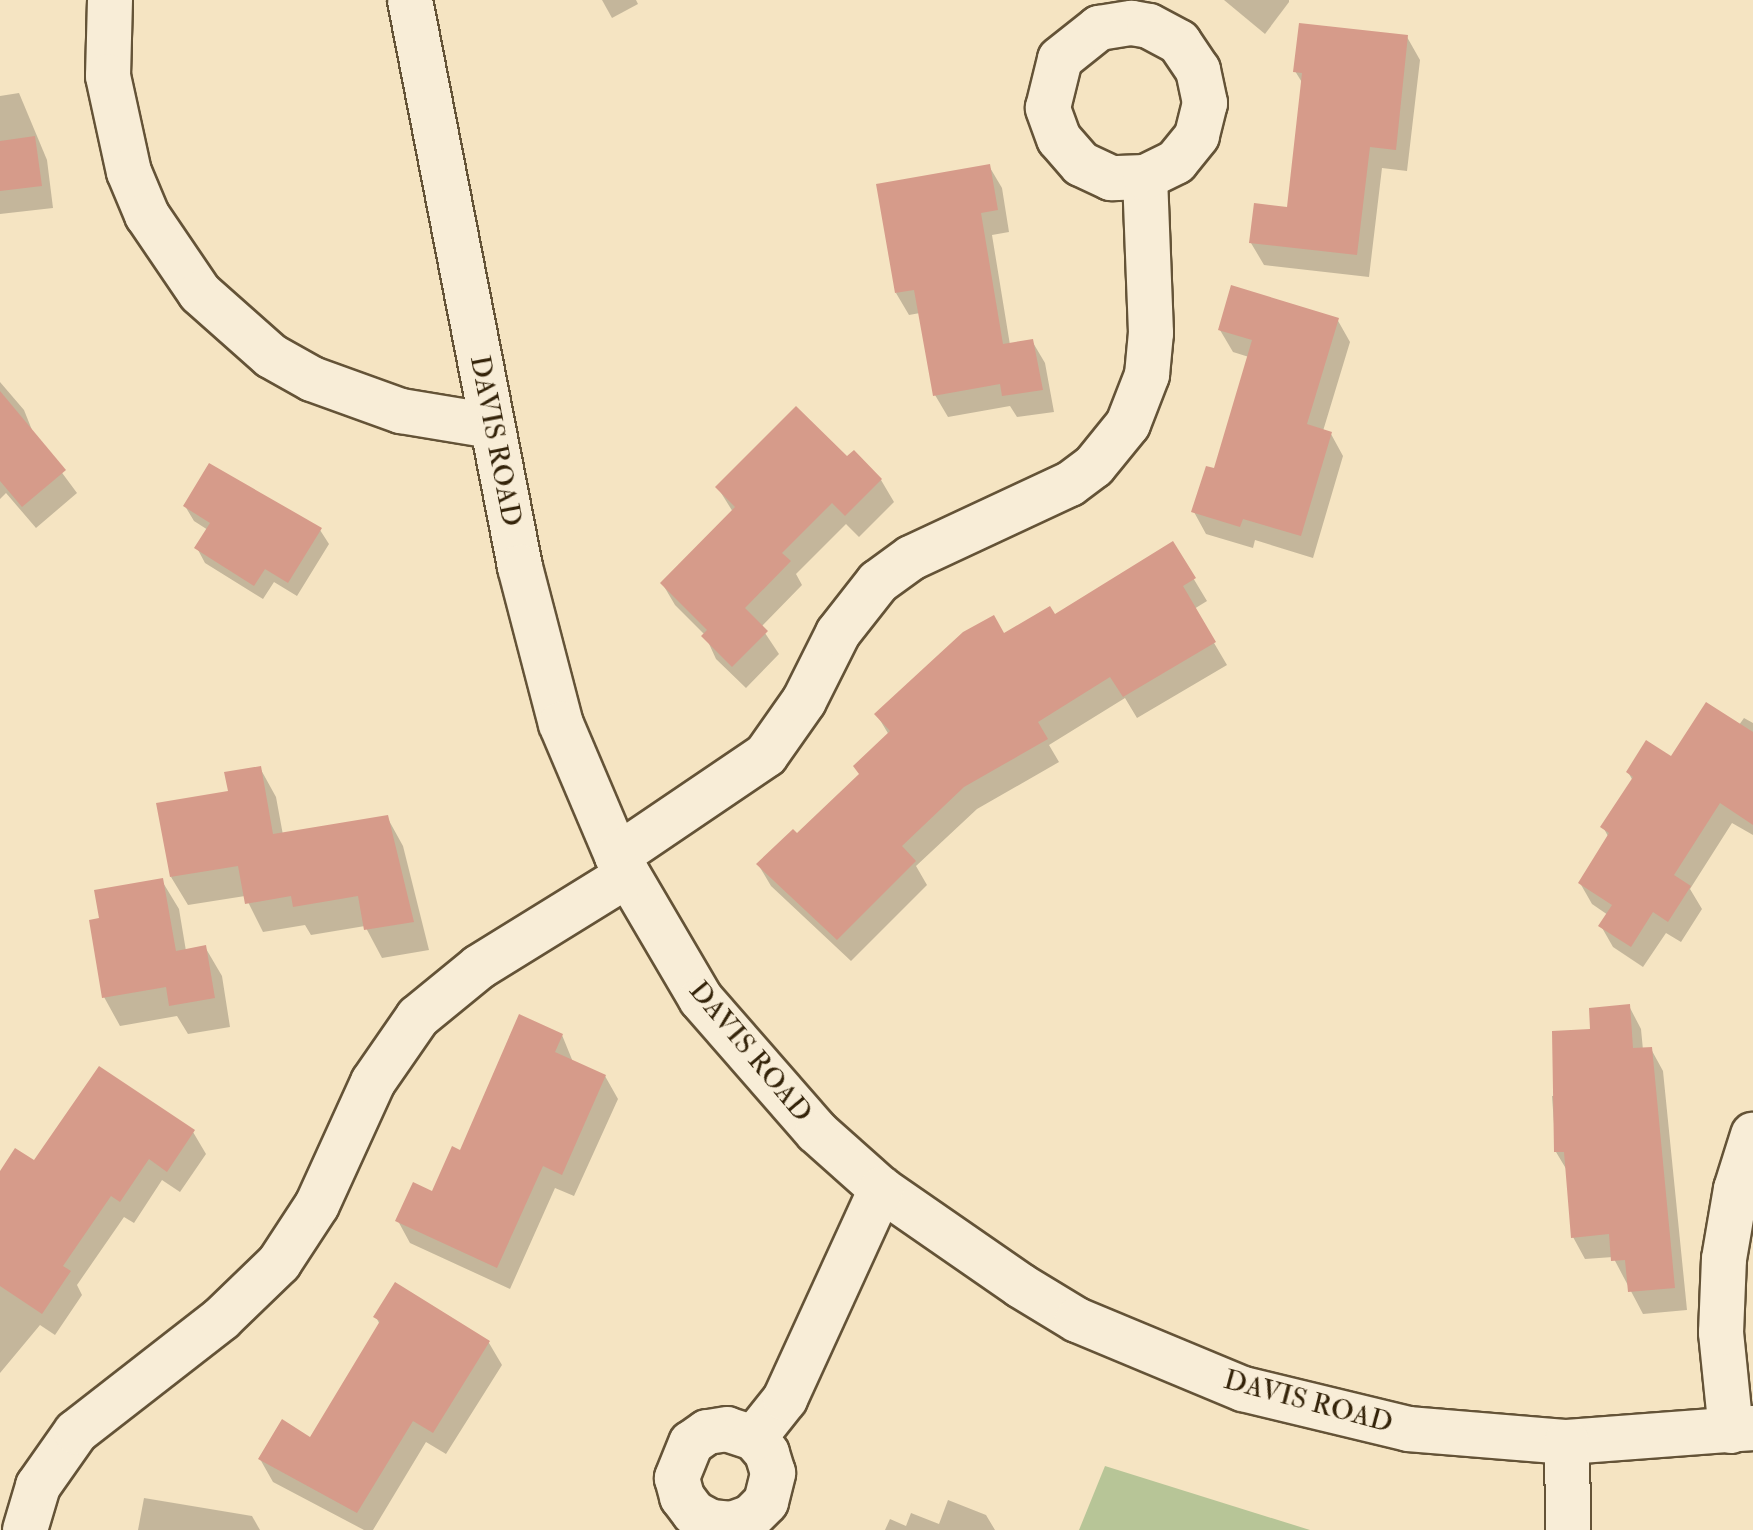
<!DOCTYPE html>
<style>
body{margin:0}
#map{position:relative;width:1753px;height:1530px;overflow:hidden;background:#f5e4c2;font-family:"IM FELL Double Pica",serif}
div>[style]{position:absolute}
.green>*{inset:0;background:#b7c597}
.shadow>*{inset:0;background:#0003}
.building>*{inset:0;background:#d69b8a}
.roads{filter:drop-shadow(2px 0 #645337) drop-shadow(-2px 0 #645337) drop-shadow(0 2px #645337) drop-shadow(0 -2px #645337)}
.minor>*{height:44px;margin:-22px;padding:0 22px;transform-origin:22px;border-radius:22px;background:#f8edd7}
span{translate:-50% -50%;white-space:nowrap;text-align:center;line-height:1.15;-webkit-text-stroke:7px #f8edd7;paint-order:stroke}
.street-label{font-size:28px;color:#342309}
</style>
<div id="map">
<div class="green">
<i style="clip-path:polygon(1105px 1466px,1310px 1530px,1079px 1530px)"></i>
</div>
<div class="shadow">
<i style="clip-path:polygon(602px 0,636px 0,638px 4px,612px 18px)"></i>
<i style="clip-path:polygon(1224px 0,1289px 0,1289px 2px,1265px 34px)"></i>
<i style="clip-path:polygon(1407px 37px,1420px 60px,1407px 171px,1382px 168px,1369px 277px,1264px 265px,1251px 243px,1288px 209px,1303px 84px,1295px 71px)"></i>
<i style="clip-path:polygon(19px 93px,47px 160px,53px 208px,0 214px,0 96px)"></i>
<i style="clip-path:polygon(989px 166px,1002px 188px,1009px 232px,992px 235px,1010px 345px,1032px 341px,1045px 363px,1054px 412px,1017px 417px,1010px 406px,948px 417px,935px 395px,920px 313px,909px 315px,896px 293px)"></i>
<i style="clip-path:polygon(1337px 319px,1350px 342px,1323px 431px,1331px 434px,1343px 456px,1313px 558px,1255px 540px,1253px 548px,1206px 534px,1194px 512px,1216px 471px,1249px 357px,1233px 352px,1220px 330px)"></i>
<i style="clip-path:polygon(0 382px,24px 410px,34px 435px,77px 493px,36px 528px,6px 493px,0 499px)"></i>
<i style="clip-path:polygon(847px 459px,881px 480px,894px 502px,859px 537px,846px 524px,796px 574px,802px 585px,761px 627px,779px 654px,746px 688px,716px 659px,705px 635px,675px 605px,662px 583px,733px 512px,718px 488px)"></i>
<i style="clip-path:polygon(185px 506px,320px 530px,329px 544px,297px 596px,274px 582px,263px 599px,205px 563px,197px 548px,208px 530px,194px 521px)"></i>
<i style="clip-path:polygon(1172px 543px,1207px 601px,1194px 609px,1227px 665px,1137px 718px,1125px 698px,1049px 745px,1059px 762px,977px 809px,916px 866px,927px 885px,851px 961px,771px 886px,758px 864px,797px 836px,860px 775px,889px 735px,877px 715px,1004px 636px,1054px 617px)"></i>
<i style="clip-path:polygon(1744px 718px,1753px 723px,1753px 835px,1732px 823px,1690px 889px,1702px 909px,1681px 942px,1666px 933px,1643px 967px,1613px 947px,1601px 926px,1608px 915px,1592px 904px,1580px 883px,1609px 838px,1603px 827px,1633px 781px,1628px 772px,1672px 759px,1739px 725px)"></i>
<i style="clip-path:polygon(260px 768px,276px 797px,283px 835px,387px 817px,403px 846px,429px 950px,382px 958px,365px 926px,311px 935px,305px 925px,263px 932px,245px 896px,188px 905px,171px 877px,230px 792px)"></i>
<i style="clip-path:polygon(162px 881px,179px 909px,186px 951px,205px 947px,222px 976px,230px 1027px,188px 1034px,177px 1016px,120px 1026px,104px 997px,101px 919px)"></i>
<i style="clip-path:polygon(1629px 1006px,1641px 1029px,1643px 1050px,1651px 1049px,1663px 1071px,1687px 1310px,1643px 1314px,1613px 1257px,1585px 1259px,1573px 1237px,1568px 1172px,1556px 1152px,1552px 1096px,1558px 1096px,1592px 1031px)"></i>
<i style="clip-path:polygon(562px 1035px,573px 1062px,605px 1076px,618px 1099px,574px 1196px,555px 1188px,510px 1289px,410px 1243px,398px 1221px,433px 1194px)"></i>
<i style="clip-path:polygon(193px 1132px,206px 1154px,180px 1192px,162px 1180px,134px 1223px,124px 1217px,77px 1285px,82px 1295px,55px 1335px,40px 1325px,0 1373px,0 1174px)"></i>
<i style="clip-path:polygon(376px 1317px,489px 1343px,502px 1365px,446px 1454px,426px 1442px,373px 1530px,364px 1530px,273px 1482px,260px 1459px,311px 1440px,380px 1325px)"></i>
<i style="clip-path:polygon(144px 1498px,252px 1516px,260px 1530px,138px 1530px)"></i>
<i style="clip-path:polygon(948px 1500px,986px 1515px,995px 1530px,885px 1530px,890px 1519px,906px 1526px,911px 1513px,939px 1524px)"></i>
</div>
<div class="building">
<i style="clip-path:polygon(1299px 23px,1408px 35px,1396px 150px,1370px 147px,1357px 255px,1249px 243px,1254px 203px,1287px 207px,1302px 73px,1293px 72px)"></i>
<i style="clip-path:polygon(35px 136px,42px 186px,0 191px,0 141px)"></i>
<i style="clip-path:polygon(990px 164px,998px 210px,981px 213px,1003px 344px,1033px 339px,1043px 390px,1002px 396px,1000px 384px,933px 396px,914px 290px,895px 293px,876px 184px)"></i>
<i style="clip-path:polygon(1231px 285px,1339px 318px,1307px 424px,1332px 432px,1301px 536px,1243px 519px,1240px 527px,1191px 512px,1206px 466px,1214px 468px,1252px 340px,1218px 330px)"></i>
<i style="clip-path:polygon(0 391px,66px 470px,22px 507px,0 481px)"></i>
<i style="clip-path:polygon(796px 406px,847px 456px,854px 450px,882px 479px,845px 516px,832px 503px,782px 553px,791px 561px,745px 608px,768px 631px,732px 667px,701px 636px,707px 630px,660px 583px,735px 507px,715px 487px)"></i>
<i style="clip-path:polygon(209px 463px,322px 528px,288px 583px,265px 569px,254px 586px,194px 548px,210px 523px,183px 506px)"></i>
<i style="clip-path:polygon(1173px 541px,1196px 578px,1183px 586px,1216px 642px,1123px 697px,1110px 677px,1038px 722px,1048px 739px,964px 787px,902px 846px,916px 861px,837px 940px,756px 864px,793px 829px,797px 833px,859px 774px,853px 766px,890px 731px,874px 714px,963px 632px,994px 615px,1004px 633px,1050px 606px,1055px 614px)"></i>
<i style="clip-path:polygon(1706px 702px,1753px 732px,1753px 825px,1720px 803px,1674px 875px,1691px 886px,1668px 922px,1653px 912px,1631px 947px,1598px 926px,1612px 905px,1578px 883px,1609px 833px,1600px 827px,1633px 777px,1626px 772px,1646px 740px,1671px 756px)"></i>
<i style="clip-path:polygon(261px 766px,273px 834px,388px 815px,414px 922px,364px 930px,358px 896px,293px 907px,291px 896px,245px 904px,238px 866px,170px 877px,156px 803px,228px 791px,224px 772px)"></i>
<i style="clip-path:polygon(163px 878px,176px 951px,206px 945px,215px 998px,169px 1006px,166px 987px,102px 998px,89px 920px,99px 918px,94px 890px)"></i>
<i style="clip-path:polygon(1630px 1004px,1633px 1048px,1652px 1047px,1675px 1288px,1628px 1292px,1625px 1260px,1611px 1261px,1609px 1234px,1571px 1238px,1564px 1152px,1554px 1152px,1552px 1031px,1590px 1029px,1589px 1008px)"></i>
<i style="clip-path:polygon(519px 1014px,563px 1034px,555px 1052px,606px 1075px,562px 1175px,543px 1166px,497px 1268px,395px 1221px,413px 1182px,432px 1191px,452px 1146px,460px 1150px)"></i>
<i style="clip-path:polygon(99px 1066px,195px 1130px,167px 1172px,149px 1159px,120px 1202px,111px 1196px,63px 1266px,71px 1271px,42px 1314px,0 1286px,0 1171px,15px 1148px,34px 1160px)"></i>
<i style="clip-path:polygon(395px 1282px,490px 1341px,433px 1433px,413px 1421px,357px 1513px,258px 1459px,282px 1419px,310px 1437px,380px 1321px,373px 1317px)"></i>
</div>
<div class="roads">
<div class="minor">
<i style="left:110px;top:0;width:76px;rotate:91.5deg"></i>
<i style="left:108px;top:76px;width:98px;rotate:77.7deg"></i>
<i style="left:129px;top:172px;width:47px;rotate:67.3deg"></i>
<i style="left:147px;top:215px;width:94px;rotate:55.8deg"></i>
<i style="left:200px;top:293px;width:95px;rotate:41.6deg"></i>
<i style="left:271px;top:356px;width:47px;rotate:29.3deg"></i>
<i style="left:312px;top:379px;width:95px;rotate:19.8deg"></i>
<i style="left:401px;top:411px;width:92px;rotate:9.4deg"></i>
<i style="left:410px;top:0;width:578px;rotate:79.02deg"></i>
<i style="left:520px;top:567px;width:162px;rotate:75.4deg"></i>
<i style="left:561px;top:724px;width:143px;rotate:67deg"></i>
<i style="left:617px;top:856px;width:166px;rotate:59.6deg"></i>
<i style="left:701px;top:999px;width:176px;rotate:48.9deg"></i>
<i style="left:817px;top:1132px;width:86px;rotate:41.7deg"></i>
<i style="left:881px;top:1189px;width:170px;rotate:34.7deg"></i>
<i style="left:1021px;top:1286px;width:66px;rotate:31.3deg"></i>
<i style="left:1077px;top:1320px;width:180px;rotate:22.6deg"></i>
<i style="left:1243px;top:1389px;width:170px;rotate:13.6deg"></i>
<i style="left:1408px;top:1429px;width:160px;rotate:4.7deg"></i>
<i style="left:1567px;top:1442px;width:187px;rotate:-4.3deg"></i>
<i style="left:617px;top:856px;width:180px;rotate:-34.1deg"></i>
<i style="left:766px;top:755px;width:66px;rotate:-54.9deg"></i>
<i style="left:804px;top:701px;width:76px;rotate:-63.4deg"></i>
<i style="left:838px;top:633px;width:65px;rotate:-51.9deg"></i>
<i style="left:878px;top:582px;width:41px;rotate:-36deg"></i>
<i style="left:911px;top:558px;width:175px;rotate:-25deg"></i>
<i style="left:1070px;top:484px;width:30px;rotate:-37deg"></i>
<i style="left:1094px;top:466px;width:54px;rotate:-51deg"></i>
<i style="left:1128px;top:424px;width:53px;rotate:-68.8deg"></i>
<i style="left:1147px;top:375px;width:42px;rotate:-84.6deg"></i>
<i style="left:1151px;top:333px;width:156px;rotate:-92.2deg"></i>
<i style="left:1145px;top:177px;width:34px;rotate:178deg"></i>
<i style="left:1111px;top:178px;width:33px;rotate:-155deg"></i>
<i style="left:1081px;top:164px;width:33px;rotate:-131deg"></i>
<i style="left:1059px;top:139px;width:33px;rotate:-110deg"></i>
<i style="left:1048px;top:108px;width:50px;rotate:-76.2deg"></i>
<i style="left:1060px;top:59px;width:50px;rotate:-38.5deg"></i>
<i style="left:1099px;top:28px;width:33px;rotate:-9deg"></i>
<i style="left:1132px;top:23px;width:17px;rotate:10deg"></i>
<i style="left:1149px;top:26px;width:34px;rotate:28deg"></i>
<i style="left:1179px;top:42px;width:34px;rotate:56deg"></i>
<i style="left:1198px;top:70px;width:34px;rotate:78deg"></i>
<i style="left:1205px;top:103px;width:34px;rotate:104deg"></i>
<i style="left:1197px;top:136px;width:33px;rotate:129deg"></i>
<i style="left:1176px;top:162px;width:34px;rotate:154deg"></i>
<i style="left:1731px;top:1431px;width:99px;rotate:-95.8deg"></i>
<i style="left:1721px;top:1333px;width:74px;rotate:-87.7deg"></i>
<i style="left:1724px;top:1259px;width:71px;rotate:-80.3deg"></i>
<i style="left:1736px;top:1189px;width:57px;rotate:-72.5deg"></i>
<i style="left:754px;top:1438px;width:28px;rotate:-162deg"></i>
<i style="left:727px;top:1429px;width:20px;rotate:171deg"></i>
<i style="left:707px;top:1432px;width:19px;rotate:145deg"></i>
<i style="left:691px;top:1443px;width:38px;rotate:112deg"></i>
<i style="left:677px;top:1478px;width:20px;rotate:75deg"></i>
<i style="left:682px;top:1497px;width:20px;rotate:53deg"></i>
<i style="left:694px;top:1513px;width:19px;rotate:28deg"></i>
<i style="left:711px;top:1522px;width:21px;rotate:5deg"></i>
<i style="left:732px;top:1524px;width:20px;rotate:-20deg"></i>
<i style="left:751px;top:1517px;width:21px;rotate:-45deg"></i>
<i style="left:766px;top:1502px;width:30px;rotate:-76deg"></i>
<i style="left:773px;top:1473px;width:21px;rotate:-107deg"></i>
<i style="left:767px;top:1453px;width:20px;rotate:-131deg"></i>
<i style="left:754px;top:1438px;width:50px;rotate:-51.5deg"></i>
<i style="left:785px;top:1399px;width:231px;rotate:-65.4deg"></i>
<i style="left:1567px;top:1442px;width:88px;rotate:89.3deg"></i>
<i style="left:25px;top:1530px;width:46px;rotate:-73.5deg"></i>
<i style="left:38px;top:1486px;width:66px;rotate:-54.9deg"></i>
<i style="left:76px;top:1432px;width:184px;rotate:-37.9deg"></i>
<i style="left:221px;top:1319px;width:81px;rotate:-44deg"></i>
<i style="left:279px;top:1263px;width:69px;rotate:-56.8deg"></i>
<i style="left:317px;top:1205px;width:135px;rotate:-65.5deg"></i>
<i style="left:373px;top:1082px;width:79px;rotate:-55.3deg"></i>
<i style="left:418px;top:1017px;width:79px;rotate:-39.3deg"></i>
<i style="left:479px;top:967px;width:175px;rotate:-31.7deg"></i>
</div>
</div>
<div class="street-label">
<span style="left:495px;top:441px;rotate:79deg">DAVIS ROAD</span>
<span style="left:750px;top:1052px;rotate:50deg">DAVIS ROAD</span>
<span style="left:1308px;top:1402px;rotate:15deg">DAVIS ROAD</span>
</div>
</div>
